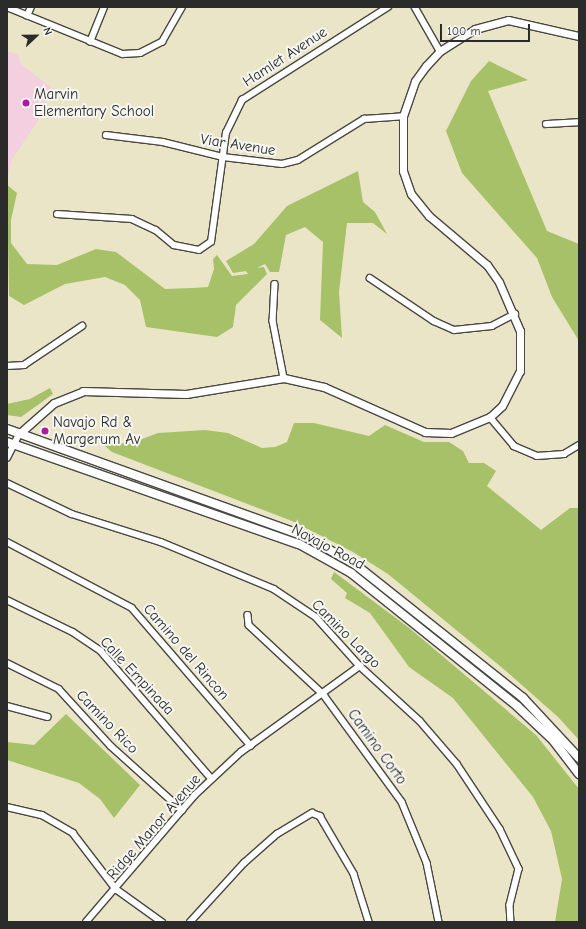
<!DOCTYPE html>
<style>
body{margin:0}
#map{position:relative;width:586px;height:929px;overflow:hidden;background:#ebe5c8;font-family:"Comic Neue",sans-serif}
div>[style]{position:absolute}
.built>*{inset:0;background:#f3cfdf}
.green>*{inset:0;background:#a6c167}
.roads{filter:drop-shadow(1px 0 #484743) drop-shadow(-1px 0 #484743) drop-shadow(0 1px #484743) drop-shadow(0 -1px #484743)}
.street>*{height:5.5px;margin:-2.75px;padding:0 2.75px;transform-origin:2.75px;border-radius:2.75px;background:#fff}
.secondary>*{height:7px;margin:-3.5px;padding:0 3.5px;transform-origin:3.5px;border-radius:3.5px;background:#fff}
.primary>*{height:8px;margin:-4px;padding:0 4px;transform-origin:4px;border-radius:4px;background:#fff}
.dots>*{width:11px;height:11px;translate:-50% -50%;box-sizing:border-box;border:2px solid #f6f6f2;border-radius:50%}
span{translate:-50% -50%;white-space:nowrap;text-align:center;line-height:1.15;-webkit-text-stroke:4px #f6f6f2;paint-order:stroke}
.street-label{font-size:15px;color:#2b2b2b}
.poi-label{font-size:15px;color:#2b2b2b}
.left{translate:0 -50%;text-align:left}
.frame{position:absolute;inset:0;border:8px solid #2b2b2b;pointer-events:none}
.north{position:absolute;left:16px;top:16px;width:40px;height:40px;-webkit-text-stroke:3px #f6f6f2;paint-order:stroke;rotate:68deg;font-size:11px;font-weight:700;line-height:16px;text-align:center;color:#2b2b2b}
.north::after{content:'';display:block;margin:auto;width:14px;height:18px;background:#2b2b2b;clip-path:polygon(50% 0,100% 100%,50% 72%,0 100%)}
.scale{position:absolute;left:440px;top:24px;width:90px;height:18px;box-sizing:border-box;border:2px solid #2b2b2b;border-top:0;padding-left:5px;font-size:12px;line-height:14px;white-space:nowrap;color:#2b2b2b;-webkit-text-stroke:3px #f6f6f2;paint-order:stroke}
</style>
<div id="map">
<div class="built">
<i style="clip-path:polygon(7px 51px,18px 55px,21px 64px,52px 88px,39px 119px,11px 161px,7px 182px)"></i>
</div>
<div class="green">
<i style="clip-path:polygon(489px 61px,528px 80px,488px 91px,547px 231px,579px 244px,579px 341px,552px 297px,537px 258px,462px 173px,446px 131px,471px 81px)"></i>
<i style="clip-path:polygon(358px 171px,363px 202px,375px 212px,387px 234px,373px 223px,347px 223px,339px 292px,342px 338px,320px 320px,323px 242px,305px 227px,286px 235px,279px 272px,270px 272px,265px 264px,257px 268px,264px 267px,267px 274px,236px 305px,233px 327px,217px 337px,146px 327px,140px 300px,125px 285px,105px 277px,65px 284px,24px 305px,9px 296px,7px 185px,17px 193px,11px 220px,11px 243px,27px 264px,57px 265px,96px 249px,116px 252px,165px 289px,192px 288px,208px 287px,214px 269px,213px 259px,217px 255px,232px 276px,248px 274px,246px 271px,233px 273px,226px 261px,254px 244px,287px 206px)"></i>
<i style="clip-path:polygon(50px 388px,53px 394px,21px 417px,7px 415px,7px 404px,30px 399px)"></i>
<i style="clip-path:polygon(294px 423px,314px 423px,369px 436px,385px 425px,424px 442px,449px 442px,463px 451px,469px 463px,484px 463px,496px 471px,487px 486px,541px 530px,570px 508px,579px 508px,579px 740px,558px 717px,506px 671px,388px 574px,353px 552px,292px 521px,112px 452px,98px 440px,129px 444px,158px 433px,205px 430px,228px 433px,262px 448px,275px 447px,287px 442px)"></i>
<i style="clip-path:polygon(334px 572px,408px 627px,536px 735px,579px 789px,579px 922px,555px 922px,562px 879px,551px 831px,533px 797px,453px 698px,409px 667px,370px 613px,345px 598px,347px 593px,331px 579px)"></i>
<i style="clip-path:polygon(66px 714px,140px 785px,114px 818px,100px 799px,79px 783px,7px 760px,7px 742px,34px 745px)"></i>
</div>
<div class="roads">
<div class="street">
<i style="left:7px;top:7px;width:125px;rotate:22.1deg"></i>
<i style="left:123px;top:54px;width:17px;rotate:-3deg"></i>
<i style="left:140px;top:53px;width:25px;rotate:-27deg"></i>
<i style="left:162px;top:42px;width:40px;rotate:-60.3deg"></i>
<i style="left:415px;top:7px;width:51px;rotate:60.4deg"></i>
<i style="left:27px;top:16px;width:10px;rotate:-66deg"></i>
<i style="left:90px;top:42px;width:38px;rotate:-68deg"></i>
<i style="left:546px;top:124px;width:33px;rotate:-3deg"></i>
<i style="left:106px;top:135px;width:57px;rotate:7deg"></i>
<i style="left:163px;top:142px;width:62px;rotate:14deg"></i>
<i style="left:223px;top:157px;width:59px;rotate:6.8deg"></i>
<i style="left:282px;top:164px;width:16px;rotate:-14deg"></i>
<i style="left:298px;top:160px;width:78px;rotate:-31.8deg"></i>
<i style="left:364px;top:119px;width:39px;rotate:-4deg"></i>
<i style="left:57px;top:214px;width:75px;rotate:3.8deg"></i>
<i style="left:132px;top:219px;width:26px;rotate:25deg"></i>
<i style="left:156px;top:230px;width:23px;rotate:40deg"></i>
<i style="left:174px;top:245px;width:25px;rotate:11deg"></i>
<i style="left:199px;top:250px;width:14px;rotate:-34deg"></i>
<i style="left:211px;top:242px;width:110px;rotate:-82.2deg"></i>
<i style="left:226px;top:133px;width:37px;rotate:-64deg"></i>
<i style="left:242px;top:100px;width:173px;rotate:-32.5deg"></i>
<i style="left:370px;top:278px;width:77px;rotate:33.9deg"></i>
<i style="left:434px;top:321px;width:22px;rotate:24deg"></i>
<i style="left:454px;top:330px;width:38px;rotate:-6deg"></i>
<i style="left:492px;top:326px;width:26px;rotate:-28deg"></i>
<i style="left:275px;top:284px;width:37px;rotate:93deg"></i>
<i style="left:273px;top:321px;width:58px;rotate:79.1deg"></i>
<i style="left:7px;top:366px;width:17px;rotate:-3deg"></i>
<i style="left:24px;top:365px;width:70px;rotate:-33.9deg"></i>
<i style="left:490px;top:417px;width:38px;rotate:50deg"></i>
<i style="left:514px;top:446px;width:25px;rotate:23deg"></i>
<i style="left:537px;top:456px;width:27px;rotate:-4deg"></i>
<i style="left:564px;top:454px;width:17px;rotate:-31deg"></i>
<i style="left:7px;top:458px;width:28px;rotate:-63deg"></i>
<i style="left:7px;top:483px;width:72px;rotate:25.5deg"></i>
<i style="left:72px;top:514px;width:93px;rotate:17.5deg"></i>
<i style="left:161px;top:542px;width:122px;rotate:22.6deg"></i>
<i style="left:274px;top:589px;width:50px;rotate:33.7deg"></i>
<i style="left:316px;top:617px;width:66px;rotate:48.1deg"></i>
<i style="left:360px;top:666px;width:81px;rotate:42.5deg"></i>
<i style="left:420px;top:721px;width:57px;rotate:49.3deg"></i>
<i style="left:457px;top:764px;width:78px;rotate:56.5deg"></i>
<i style="left:500px;top:829px;width:44px;rotate:64.6deg"></i>
<i style="left:519px;top:869px;width:37px;rotate:104deg"></i>
<i style="left:510px;top:905px;width:17px;rotate:87deg"></i>
<i style="left:7px;top:542px;width:141px;rotate:27.8deg"></i>
<i style="left:132px;top:608px;width:182px;rotate:49.2deg"></i>
<i style="left:7px;top:600px;width:73px;rotate:25.9deg"></i>
<i style="left:73px;top:632px;width:34px;rotate:34deg"></i>
<i style="left:101px;top:651px;width:169px;rotate:49.1deg"></i>
<i style="left:248px;top:615px;width:10px;rotate:84deg"></i>
<i style="left:249px;top:625px;width:103px;rotate:43deg"></i>
<i style="left:324px;top:695px;width:132px;rotate:53.9deg"></i>
<i style="left:402px;top:802px;width:66px;rotate:67.7deg"></i>
<i style="left:427px;top:863px;width:60px;rotate:78.5deg"></i>
<i style="left:7px;top:663px;width:58px;rotate:26.6deg"></i>
<i style="left:59px;top:689px;width:77px;rotate:47.6deg"></i>
<i style="left:111px;top:746px;width:96px;rotate:42deg"></i>
<i style="left:7px;top:706px;width:42px;rotate:15deg"></i>
<i style="left:7px;top:807px;width:36px;rotate:13deg"></i>
<i style="left:42px;top:815px;width:36px;rotate:30deg"></i>
<i style="left:73px;top:833px;width:71px;rotate:52.5deg"></i>
<i style="left:116px;top:889px;width:57px;rotate:35.7deg"></i>
<i style="left:86px;top:922px;width:167px;rotate:-49.4deg"></i>
<i style="left:195px;top:795px;width:63px;rotate:-43.1deg"></i>
<i style="left:241px;top:752px;width:147px;rotate:-35.9deg"></i>
<i style="left:190px;top:922px;width:80px;rotate:-47.5deg"></i>
<i style="left:244px;top:863px;width:44px;rotate:-41.3deg"></i>
<i style="left:277px;top:834px;width:41px;rotate:-31deg"></i>
<i style="left:312px;top:813px;width:9px;rotate:21deg"></i>
<i style="left:320px;top:816px;width:67px;rotate:59.6deg"></i>
<i style="left:354px;top:874px;width:50px;rotate:72.6deg"></i>
</div>
<div class="secondary">
<i style="left:20px;top:433px;width:45px;rotate:-41.4deg"></i>
<i style="left:54px;top:403px;width:31px;rotate:-22deg"></i>
<i style="left:83px;top:391px;width:103px;rotate:1.7deg"></i>
<i style="left:186px;top:394px;width:99px;rotate:-9.3deg"></i>
<i style="left:284px;top:378px;width:41px;rotate:12.7deg"></i>
<i style="left:324px;top:387px;width:111px;rotate:24deg"></i>
<i style="left:425px;top:432px;width:26px;rotate:2deg"></i>
<i style="left:451px;top:433px;width:42px;rotate:-22.3deg"></i>
<i style="left:490px;top:417px;width:16px;rotate:-43deg"></i>
<i style="left:502px;top:406px;width:39px;rotate:-63deg"></i>
<i style="left:520px;top:371px;width:40px;rotate:-90deg"></i>
<i style="left:520px;top:331px;width:53px;rotate:-113.2deg"></i>
<i style="left:499px;top:282px;width:21px;rotate:-125deg"></i>
<i style="left:487px;top:265px;width:76px;rotate:-139.8deg"></i>
<i style="left:429px;top:216px;width:28px;rotate:-129deg"></i>
<i style="left:411px;top:194px;width:24px;rotate:-109deg"></i>
<i style="left:403px;top:171px;width:55px;rotate:-90deg"></i>
<i style="left:403px;top:116px;width:37px;rotate:-71deg"></i>
<i style="left:415px;top:81px;width:19px;rotate:-54deg"></i>
<i style="left:426px;top:66px;width:21px;rotate:-47deg"></i>
<i style="left:440px;top:51px;width:41px;rotate:-32.2deg"></i>
<i style="left:475px;top:29px;width:34px;rotate:-15deg"></i>
<i style="left:508px;top:20px;width:73px;rotate:12.7deg"></i>
</div>
<div class="primary">
<i style="left:7px;top:429px;width:317px;rotate:19.8deg"></i>
<i style="left:305px;top:536px;width:59px;rotate:29.6deg"></i>
<i style="left:356px;top:565px;width:213px;rotate:38.5deg"></i>
<i style="left:523px;top:698px;width:82px;rotate:47deg"></i>
<i style="left:7px;top:442px;width:309px;rotate:19.3deg"></i>
<i style="left:299px;top:544px;width:60px;rotate:29.1deg"></i>
<i style="left:351px;top:573px;width:213px;rotate:38.7deg"></i>
<i style="left:517px;top:706px;width:50px;rotate:43.4deg"></i>
<i style="left:553px;top:740px;width:43px;rotate:52.6deg"></i>
</div>
</div>
<div class="dots">
<i style="left:26px;top:103px;background:#b5179e"></i>
<i style="left:45px;top:431px;background:#b5179e"></i>
</div>
<div class="street-label">
<span style="left:285px;top:57px;rotate:-33deg">Hamlet Avenue</span>
<span style="left:238px;top:145px;rotate:9deg">Viar Avenue</span>
<span style="left:328px;top:547px;rotate:28deg">Navajo Road</span>
<span style="left:346px;top:634px;rotate:45deg">Camino Largo</span>
<span style="left:186px;top:652px;rotate:49deg">Camino del Rincon</span>
<span style="left:137px;top:676px;rotate:47deg">Calle Empinada</span>
<span style="left:107px;top:722px;rotate:46deg">Camino Rico</span>
<span style="left:377px;top:747px;rotate:54deg">Camino Corto</span>
<span style="left:154px;top:827px;rotate:-49deg">Ridge Manor Avenue</span>
</div>
<div class="poi-label">
<span class="left" style="left:34px;top:103px">Marvin<br>Elementary School</span>
<span class="left" style="left:53px;top:431px">Navajo Rd &amp;<br>Margerum Av</span>
</div>
<div class="frame"></div>
<div class="north">N</div>
<div class="scale">100 m</div>
</div>
